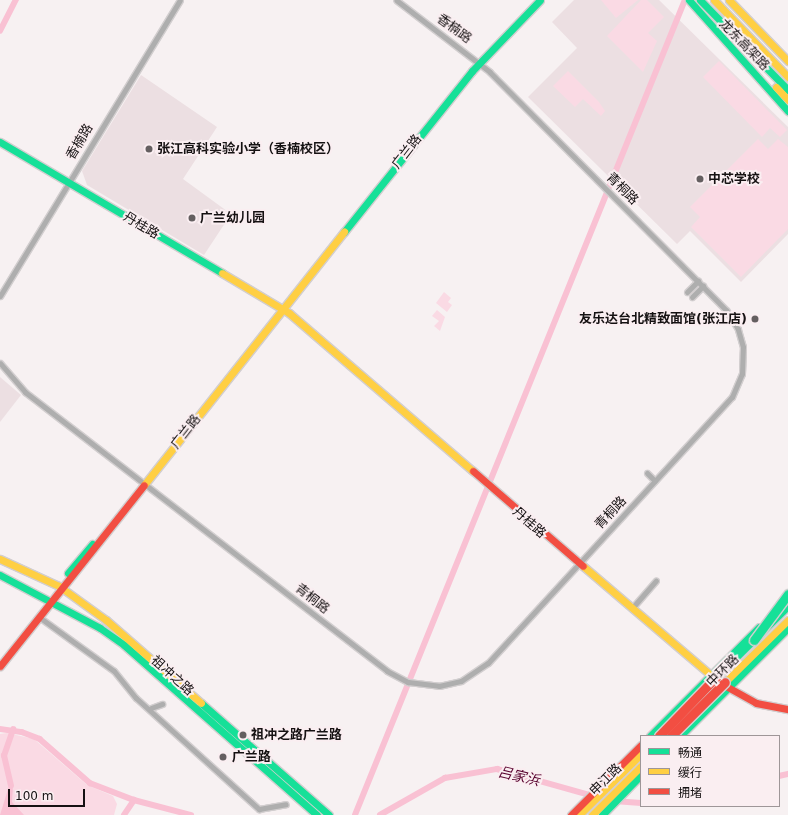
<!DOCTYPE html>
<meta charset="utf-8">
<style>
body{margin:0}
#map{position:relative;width:788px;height:815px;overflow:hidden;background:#f7f1f2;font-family:"DejaVu Sans","Noto Sans SC",sans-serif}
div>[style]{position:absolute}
.built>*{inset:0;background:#ecdfe2}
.green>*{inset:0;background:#fadae4}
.water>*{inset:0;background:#f9c1d3}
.canal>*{height:5.5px;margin:-2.75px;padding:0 2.75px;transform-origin:2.75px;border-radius:2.75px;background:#f9c1d3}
.roads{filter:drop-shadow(1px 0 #d2cecf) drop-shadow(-1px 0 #d2cecf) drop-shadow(0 1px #d2cecf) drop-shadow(0 -1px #d2cecf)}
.street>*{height:5px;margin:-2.5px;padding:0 2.5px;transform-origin:2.5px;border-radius:2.5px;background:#aeaeae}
.fast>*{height:7px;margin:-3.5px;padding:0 3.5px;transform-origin:3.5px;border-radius:3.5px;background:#16e098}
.slow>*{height:7px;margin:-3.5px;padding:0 3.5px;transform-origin:3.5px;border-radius:3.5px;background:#ffcf43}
.jam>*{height:7px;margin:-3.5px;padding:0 3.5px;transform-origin:3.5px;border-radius:3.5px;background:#f24e42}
.bridges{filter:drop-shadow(1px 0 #d2cecf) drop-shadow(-1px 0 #d2cecf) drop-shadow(0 1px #d2cecf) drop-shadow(0 -1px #d2cecf)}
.fast-bridge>*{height:9px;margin:-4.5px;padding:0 4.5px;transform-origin:4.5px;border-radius:4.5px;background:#16e098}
.jam-bridge>*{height:9px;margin:-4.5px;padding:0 4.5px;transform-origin:4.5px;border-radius:4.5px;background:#f24e42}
.dots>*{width:11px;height:11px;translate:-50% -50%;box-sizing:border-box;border:2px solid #faeef1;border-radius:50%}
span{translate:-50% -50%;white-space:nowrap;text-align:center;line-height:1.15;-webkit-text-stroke:4px #faeef1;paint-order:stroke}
.street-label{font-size:13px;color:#151112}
.poi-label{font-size:13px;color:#151112;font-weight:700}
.left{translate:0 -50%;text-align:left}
.right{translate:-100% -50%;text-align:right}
.water-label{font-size:14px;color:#57012d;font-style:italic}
.legend{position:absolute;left:640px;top:735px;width:140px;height:72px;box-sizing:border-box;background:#faeef1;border:1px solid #9e9698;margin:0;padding:5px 7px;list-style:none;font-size:12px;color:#151112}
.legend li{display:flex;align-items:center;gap:8px;height:20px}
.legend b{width:20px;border:1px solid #9e9698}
.scale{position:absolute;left:8px;top:789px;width:77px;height:18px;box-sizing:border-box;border:2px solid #151112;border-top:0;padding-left:5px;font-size:12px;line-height:14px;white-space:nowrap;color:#151112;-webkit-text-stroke:3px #faeef1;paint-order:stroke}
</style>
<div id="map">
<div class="built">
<i style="clip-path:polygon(574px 0,659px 0,788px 127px,788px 234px,741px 282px,690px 231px,677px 244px,528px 97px,577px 48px,552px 22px)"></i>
<i style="clip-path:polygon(141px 75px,217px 127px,183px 179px,231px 214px,204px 255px,87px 185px,82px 171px)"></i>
<i style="clip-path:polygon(0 377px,21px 395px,0 422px)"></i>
</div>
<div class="green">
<i style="clip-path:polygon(601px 0,638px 0,616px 18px)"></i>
<i style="clip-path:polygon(641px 0,647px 0,664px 17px,648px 33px,657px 41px,643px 72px,607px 36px)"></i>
<i style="clip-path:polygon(719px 61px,787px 130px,780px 137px,770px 128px,762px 137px,703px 77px)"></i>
<i style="clip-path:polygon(568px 71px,599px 102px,605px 111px,601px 116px,583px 99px,575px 107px,553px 86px)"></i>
<i style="clip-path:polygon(758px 139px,768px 149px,778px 139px,788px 147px,788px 229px,741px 277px,691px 227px,700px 217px,690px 207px)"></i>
<i style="clip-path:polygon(444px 292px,451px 298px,448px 302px,452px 305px,447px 312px,436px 303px)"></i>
<i style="clip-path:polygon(437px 310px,445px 317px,440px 331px,434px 326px,439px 321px,432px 316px)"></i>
<i style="clip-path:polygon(7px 733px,34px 739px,87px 785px,113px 796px,117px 804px,114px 815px,0 815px,0 734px)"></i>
</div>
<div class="water">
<i style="clip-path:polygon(9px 786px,13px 786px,12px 802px,24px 815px,0 815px)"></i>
</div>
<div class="canal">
<i style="left:0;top:31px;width:35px;rotate:-63deg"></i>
<i style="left:0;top:729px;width:22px;rotate:8deg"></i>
<i style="left:22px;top:732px;width:19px;rotate:21deg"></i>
<i style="left:40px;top:739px;width:67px;rotate:41.3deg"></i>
<i style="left:90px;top:783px;width:47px;rotate:21.1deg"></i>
<i style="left:779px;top:776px;width:9px;rotate:-13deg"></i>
<i style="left:11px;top:786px;width:31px;rotate:-103deg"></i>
<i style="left:4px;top:756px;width:28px;rotate:-71deg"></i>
<i style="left:614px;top:801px;width:27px;rotate:4deg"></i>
<i style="left:124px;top:815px;width:18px;rotate:-56deg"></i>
<i style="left:134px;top:800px;width:59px;rotate:14.7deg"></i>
<i style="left:355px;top:815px;width:879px;rotate:-67.96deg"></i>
<i style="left:380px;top:815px;width:75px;rotate:-29.6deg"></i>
<i style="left:445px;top:778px;width:53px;rotate:-9.8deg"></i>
<i style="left:497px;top:769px;width:101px;rotate:15.6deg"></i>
</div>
<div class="roads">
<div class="street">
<i style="left:687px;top:292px;width:16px;rotate:-45deg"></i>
<i style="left:0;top:296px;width:346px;rotate:-58.7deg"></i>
<i style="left:692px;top:297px;width:16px;rotate:-45deg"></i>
<i style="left:0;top:363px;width:38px;rotate:49deg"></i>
<i style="left:25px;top:392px;width:457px;rotate:37.6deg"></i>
<i style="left:387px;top:671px;width:24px;rotate:28deg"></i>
<i style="left:408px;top:682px;width:31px;rotate:7deg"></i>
<i style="left:439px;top:686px;width:23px;rotate:-13deg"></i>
<i style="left:461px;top:681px;width:32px;rotate:-34deg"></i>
<i style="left:488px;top:663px;width:361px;rotate:-47.5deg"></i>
<i style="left:732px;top:397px;width:25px;rotate:-67deg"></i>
<i style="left:742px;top:374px;width:27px;rotate:-88deg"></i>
<i style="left:743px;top:347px;width:19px;rotate:-106deg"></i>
<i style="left:738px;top:329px;width:22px;rotate:-122deg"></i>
<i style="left:726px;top:310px;width:335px;rotate:-134.8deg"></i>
<i style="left:490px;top:72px;width:118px;rotate:-142.5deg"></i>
<i style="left:647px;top:473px;width:11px;rotate:45deg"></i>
<i style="left:633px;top:607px;width:35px;rotate:-49deg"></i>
<i style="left:39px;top:617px;width:92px;rotate:35.8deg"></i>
<i style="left:114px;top:671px;width:35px;rotate:51deg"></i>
<i style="left:136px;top:698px;width:166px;rotate:42.1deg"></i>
<i style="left:259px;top:809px;width:27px;rotate:-10deg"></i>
<i style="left:151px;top:708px;width:12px;rotate:-20deg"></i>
</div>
<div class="fast">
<i style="left:689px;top:0;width:149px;rotate:48.3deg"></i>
<i style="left:700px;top:0;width:126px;rotate:45.6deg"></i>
<i style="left:0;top:142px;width:258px;rotate:30.5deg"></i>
<i style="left:344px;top:232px;width:206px;rotate:-51.5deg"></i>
<i style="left:472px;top:71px;width:98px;rotate:-46.2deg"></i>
<i style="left:68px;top:573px;width:38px;rotate:-50deg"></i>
<i style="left:0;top:575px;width:113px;rotate:27.9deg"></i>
<i style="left:100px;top:628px;width:29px;rotate:35deg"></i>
<i style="left:124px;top:645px;width:257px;rotate:41.4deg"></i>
<i style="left:718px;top:675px;width:98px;rotate:-44.6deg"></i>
<i style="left:201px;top:703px;width:170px;rotate:41.2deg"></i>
<i style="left:650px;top:736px;width:154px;rotate:-45deg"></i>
<i style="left:680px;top:736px;width:153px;rotate:-45deg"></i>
<i style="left:602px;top:815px;width:56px;rotate:-45.7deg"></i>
</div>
<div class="slow">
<i style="left:714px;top:0;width:107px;rotate:46.1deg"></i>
<i style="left:729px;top:0;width:85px;rotate:46deg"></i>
<i style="left:776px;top:87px;width:18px;rotate:47deg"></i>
<i style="left:222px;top:273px;width:78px;rotate:30.8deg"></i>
<i style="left:289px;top:313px;width:243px;rotate:40.7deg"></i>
<i style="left:144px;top:485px;width:323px;rotate:-51.7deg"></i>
<i style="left:0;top:559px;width:65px;rotate:24.6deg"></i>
<i style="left:59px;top:586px;width:58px;rotate:35.9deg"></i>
<i style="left:106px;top:620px;width:126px;rotate:41.1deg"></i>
<i style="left:583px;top:566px;width:172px;rotate:40.5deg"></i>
<i style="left:725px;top:682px;width:88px;rotate:-44.5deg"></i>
<i style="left:579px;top:815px;width:87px;rotate:-44.5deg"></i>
<i style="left:592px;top:815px;width:69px;rotate:-45deg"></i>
</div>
<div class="jam">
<i style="left:473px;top:471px;width:145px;rotate:40.8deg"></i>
<i style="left:0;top:666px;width:231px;rotate:-51.5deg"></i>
<i style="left:724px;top:685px;width:37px;rotate:29deg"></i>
<i style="left:756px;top:703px;width:33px;rotate:11deg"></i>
<i style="left:571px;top:815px;width:99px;rotate:-45deg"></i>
</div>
</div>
<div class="bridges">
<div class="fast-bridge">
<i style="left:754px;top:640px;width:57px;rotate:-53.5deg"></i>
</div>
<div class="jam-bridge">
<i style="left:659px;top:736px;width:85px;rotate:-46deg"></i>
<i style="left:671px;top:736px;width:76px;rotate:-45deg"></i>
</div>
</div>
<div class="dots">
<i style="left:149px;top:149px;background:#645f60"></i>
<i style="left:700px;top:179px;background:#645f60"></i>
<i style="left:192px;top:218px;background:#645f60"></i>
<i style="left:755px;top:319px;background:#645f60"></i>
<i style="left:243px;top:735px;background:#645f60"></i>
<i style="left:223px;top:757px;background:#645f60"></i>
</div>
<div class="street-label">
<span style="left:454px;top:29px;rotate:36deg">香楠路</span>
<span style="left:744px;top:45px;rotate:46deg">龙东高架路</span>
<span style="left:80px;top:142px;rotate:-59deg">香楠路</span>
<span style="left:407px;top:152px;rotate:-52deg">广兰路</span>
<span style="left:622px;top:189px;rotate:45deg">青桐路</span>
<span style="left:141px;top:226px;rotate:31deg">丹桂路</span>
<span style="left:186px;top:432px;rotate:-52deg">广兰路</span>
<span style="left:611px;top:513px;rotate:-47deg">青桐路</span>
<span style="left:529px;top:523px;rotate:41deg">丹桂路</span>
<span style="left:312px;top:599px;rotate:38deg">青桐路</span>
<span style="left:723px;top:671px;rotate:-45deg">中环路</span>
<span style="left:172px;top:676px;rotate:42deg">祖冲之路</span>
<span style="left:606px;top:780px;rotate:-45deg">申江路</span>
</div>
<div class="poi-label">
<span class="left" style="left:157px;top:149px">张江高科实验小学（香楠校区）</span>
<span class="left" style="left:708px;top:179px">中芯学校</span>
<span class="left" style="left:200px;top:218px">广兰幼儿园</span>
<span class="right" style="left:747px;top:319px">友乐达台北精致面馆(张江店)</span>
<span class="left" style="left:251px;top:735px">祖冲之路广兰路</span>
<span class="left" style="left:232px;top:757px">广兰路</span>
</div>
<div class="water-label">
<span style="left:519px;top:776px;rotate:13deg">吕家浜</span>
</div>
<ul class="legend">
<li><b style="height:5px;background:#16e098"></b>畅通</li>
<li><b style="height:5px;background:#ffcf43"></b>缓行</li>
<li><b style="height:5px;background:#f24e42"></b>拥堵</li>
</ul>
<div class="scale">100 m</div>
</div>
